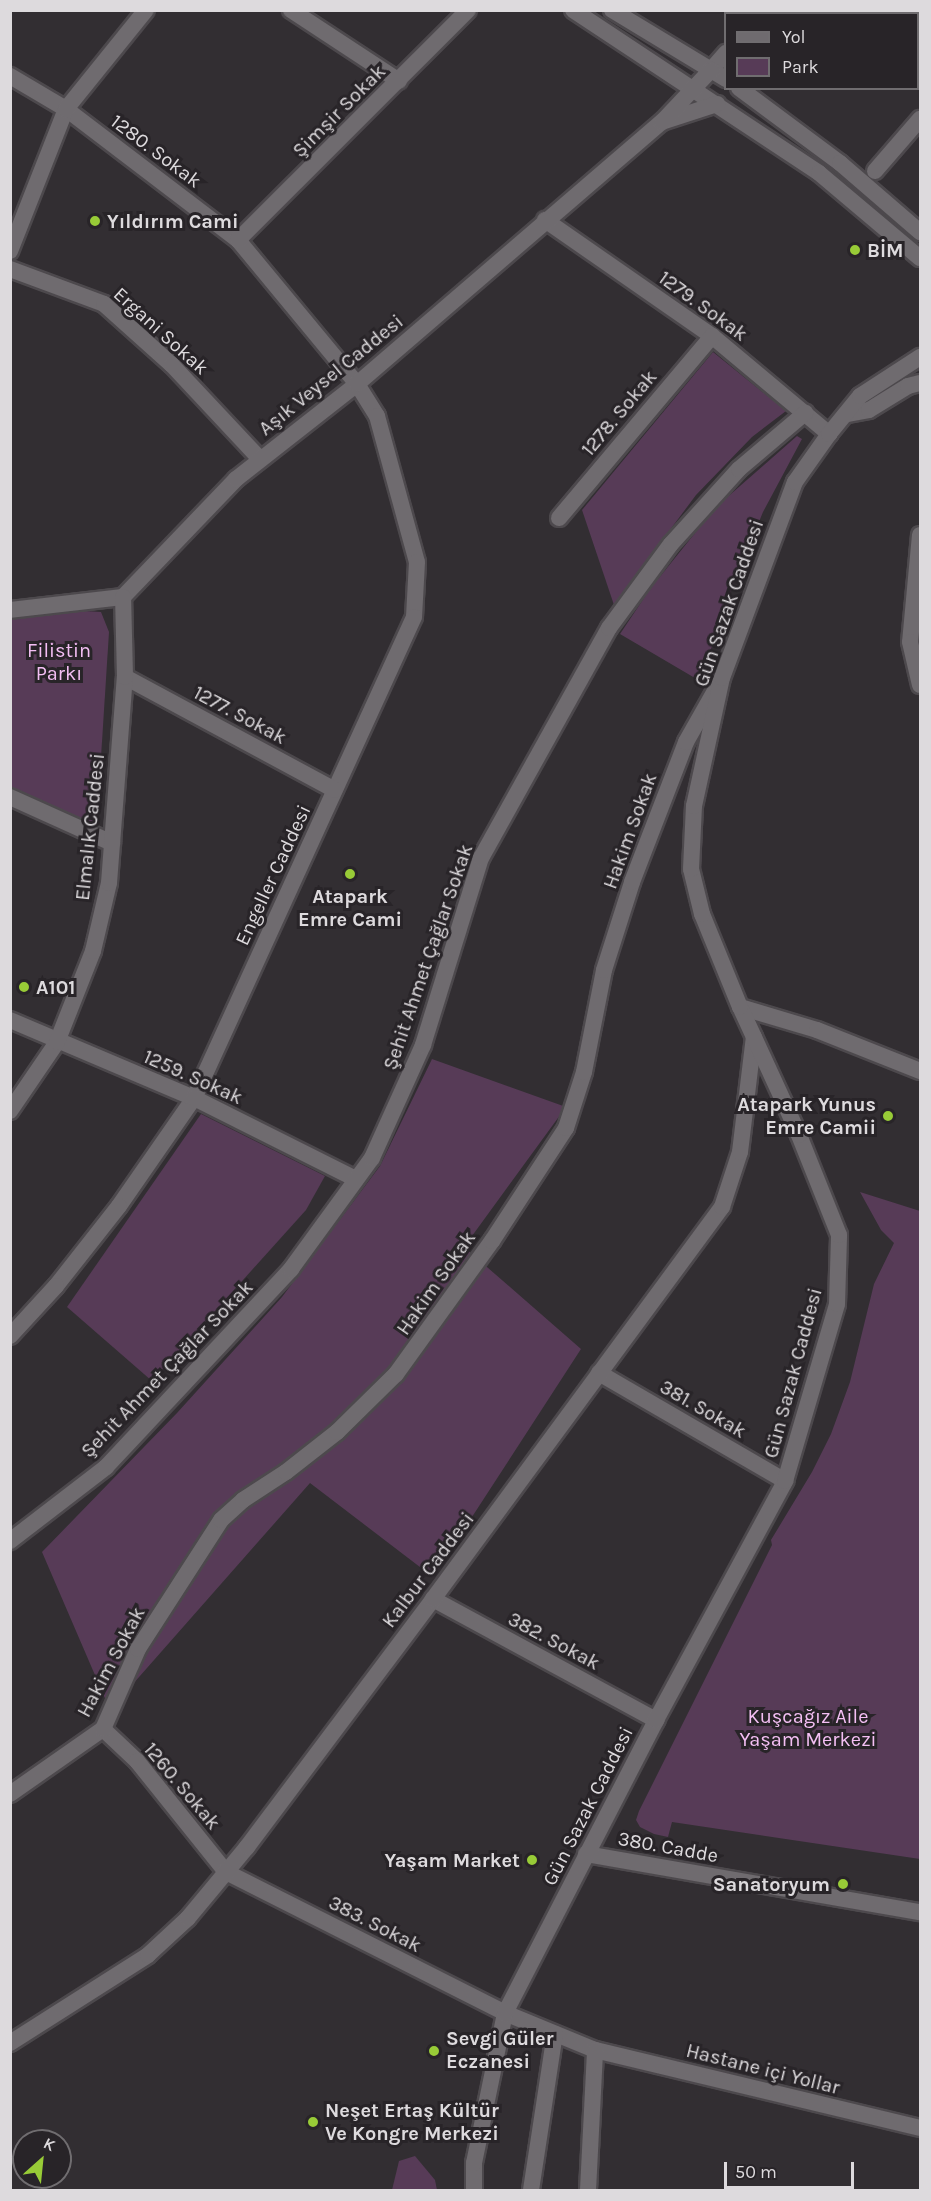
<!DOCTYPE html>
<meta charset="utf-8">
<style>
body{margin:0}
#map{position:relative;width:931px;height:2201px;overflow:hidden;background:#322e32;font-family:Karla,sans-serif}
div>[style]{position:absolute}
.green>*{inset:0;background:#573b57}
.roads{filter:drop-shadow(2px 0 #4d494d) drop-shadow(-2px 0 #4d494d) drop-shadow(0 2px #4d494d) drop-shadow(0 -2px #4d494d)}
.minor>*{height:16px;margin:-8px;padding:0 8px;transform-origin:8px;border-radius:8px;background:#6f6b6f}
.tertiary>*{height:16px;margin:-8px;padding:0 8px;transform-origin:8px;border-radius:8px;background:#6f6b6f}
.dots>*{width:16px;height:16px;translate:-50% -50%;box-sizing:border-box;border:3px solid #282428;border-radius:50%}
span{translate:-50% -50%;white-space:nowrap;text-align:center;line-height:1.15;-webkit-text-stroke:6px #282428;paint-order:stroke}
.street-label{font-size:20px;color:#dddadd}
.poi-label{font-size:20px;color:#dddadd;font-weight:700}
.left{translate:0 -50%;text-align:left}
.right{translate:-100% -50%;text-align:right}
.park-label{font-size:20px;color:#f4bff4}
.frame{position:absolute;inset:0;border:12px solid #dddadd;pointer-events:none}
.legend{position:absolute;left:724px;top:12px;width:195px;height:78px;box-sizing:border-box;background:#282428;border:2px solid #706d70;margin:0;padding:8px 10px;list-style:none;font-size:18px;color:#dddadd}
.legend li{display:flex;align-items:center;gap:12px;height:30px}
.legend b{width:30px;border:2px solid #706d70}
.north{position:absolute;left:12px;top:2129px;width:60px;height:60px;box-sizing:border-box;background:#282428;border:2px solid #706d70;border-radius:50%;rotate:27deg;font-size:16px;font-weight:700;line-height:24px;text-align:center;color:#dddadd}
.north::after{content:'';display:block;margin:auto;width:21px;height:27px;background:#98cb37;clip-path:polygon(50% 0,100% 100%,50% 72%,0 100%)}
.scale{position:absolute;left:724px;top:2162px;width:130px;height:27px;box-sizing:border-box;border:3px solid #dddadd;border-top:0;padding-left:8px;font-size:18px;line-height:21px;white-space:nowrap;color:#dddadd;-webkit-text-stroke:4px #282428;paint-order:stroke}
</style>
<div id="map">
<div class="green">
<i style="clip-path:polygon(713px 352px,786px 411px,752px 437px,696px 495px,614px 605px,582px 510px)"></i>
<i style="clip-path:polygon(797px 436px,802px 439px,763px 512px,732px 588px,700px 681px,620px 634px,650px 589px,716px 507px)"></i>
<i style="clip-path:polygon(68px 610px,101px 612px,109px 632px,97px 820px,90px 826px,11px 790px,11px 619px)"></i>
<i style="clip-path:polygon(432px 1059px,566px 1107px,464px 1247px,581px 1349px,433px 1577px,310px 1483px,110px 1710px,42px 1552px,177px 1413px,282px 1297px,380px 1166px)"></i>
<i style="clip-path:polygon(201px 1114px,325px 1176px,306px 1210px,152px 1381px,67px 1307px)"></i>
<i style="clip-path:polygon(860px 1192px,920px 1211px,920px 1859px,672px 1822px,668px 1837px,654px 1834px,640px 1827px,636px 1820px,639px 1811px,772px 1545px,771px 1540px,812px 1472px,831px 1434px,850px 1382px,874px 1284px,894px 1243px,881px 1230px)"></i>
<i style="clip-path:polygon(415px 2156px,435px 2180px,437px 2190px,392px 2190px,399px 2161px)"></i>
</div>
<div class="roads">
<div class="minor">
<i style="left:291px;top:10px;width:129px;rotate:33.3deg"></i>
<i style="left:761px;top:14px;width:4px;rotate:-63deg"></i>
<i style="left:784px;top:14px;width:4px;rotate:-76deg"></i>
<i style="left:711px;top:70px;width:23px;rotate:-49deg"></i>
<i style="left:10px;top:76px;width:65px;rotate:30.5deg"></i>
<i style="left:66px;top:109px;width:216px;rotate:37.3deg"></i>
<i style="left:238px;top:240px;width:187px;rotate:50.4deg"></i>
<i style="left:357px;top:384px;width:38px;rotate:58deg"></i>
<i style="left:377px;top:416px;width:151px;rotate:74.7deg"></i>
<i style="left:417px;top:562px;width:55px;rotate:93.1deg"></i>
<i style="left:414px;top:617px;width:529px;rotate:114.58deg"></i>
<i style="left:194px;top:1098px;width:131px;rotate:124.8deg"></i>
<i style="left:119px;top:1206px;width:102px;rotate:128.2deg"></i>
<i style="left:56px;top:1286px;width:68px;rotate:132.6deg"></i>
<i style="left:875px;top:171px;width:69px;rotate:-49.1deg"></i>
<i style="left:545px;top:220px;width:203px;rotate:34.8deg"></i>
<i style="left:712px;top:336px;width:153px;rotate:39.9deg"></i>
<i style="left:238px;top:240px;width:325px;rotate:-45deg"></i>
<i style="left:10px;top:251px;width:153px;rotate:-68.5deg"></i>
<i style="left:66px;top:109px;width:127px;rotate:-51.1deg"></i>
<i style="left:10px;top:269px;width:100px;rotate:20.4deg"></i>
<i style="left:104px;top:304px;width:91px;rotate:41.9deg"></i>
<i style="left:172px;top:365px;width:129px;rotate:46.9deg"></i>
<i style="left:559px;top:518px;width:238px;rotate:-49.9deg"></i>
<i style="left:920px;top:535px;width:107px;rotate:95.3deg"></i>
<i style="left:910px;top:642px;width:44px;rotate:76.9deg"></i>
<i style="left:125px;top:677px;width:238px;rotate:28.3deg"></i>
<i style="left:10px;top:797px;width:112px;rotate:24.3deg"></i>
<i style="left:740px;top:1007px;width:80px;rotate:16.6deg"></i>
<i style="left:817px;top:1030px;width:111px;rotate:21.7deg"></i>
<i style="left:10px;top:1020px;width:200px;rotate:23deg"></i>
<i style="left:194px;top:1098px;width:181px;rotate:26.6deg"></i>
<i style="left:599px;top:1373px;width:215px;rotate:30.1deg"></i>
<i style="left:10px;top:1541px;width:121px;rotate:-37.6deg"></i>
<i style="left:106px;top:1467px;width:271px;rotate:-46.9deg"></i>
<i style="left:291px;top:1269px;width:137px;rotate:-53.9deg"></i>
<i style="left:372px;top:1158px;width:124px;rotate:-65.7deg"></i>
<i style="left:423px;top:1045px;width:196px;rotate:-72.8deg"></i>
<i style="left:481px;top:858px;width:263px;rotate:-60.9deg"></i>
<i style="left:609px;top:628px;width:104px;rotate:-53.6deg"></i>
<i style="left:671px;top:544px;width:101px;rotate:-47.8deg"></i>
<i style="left:739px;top:469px;width:87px;rotate:-40.3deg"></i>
<i style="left:433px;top:1599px;width:254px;rotate:28.5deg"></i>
<i style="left:103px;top:1729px;width:47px;rotate:43.3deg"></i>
<i style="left:137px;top:1761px;width:142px;rotate:51.3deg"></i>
<i style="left:226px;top:1872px;width:313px;rotate:26.8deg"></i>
<i style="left:505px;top:2013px;width:97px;rotate:22.3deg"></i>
<i style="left:595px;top:2050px;width:334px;rotate:13.5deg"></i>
<i style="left:10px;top:1794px;width:113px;rotate:-35deg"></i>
<i style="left:103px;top:1729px;width:87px;rotate:-66.4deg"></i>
<i style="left:138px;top:1649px;width:153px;rotate:-57.2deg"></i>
<i style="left:221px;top:1520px;width:30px;rotate:-42deg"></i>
<i style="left:243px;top:1500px;width:51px;rotate:-33.1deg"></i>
<i style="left:286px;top:1472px;width:65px;rotate:-38.1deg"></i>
<i style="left:337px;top:1432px;width:83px;rotate:-44.5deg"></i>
<i style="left:396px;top:1374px;width:164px;rotate:-54.2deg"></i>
<i style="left:492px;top:1241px;width:135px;rotate:-56.8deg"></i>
<i style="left:566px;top:1128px;width:59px;rotate:-72.2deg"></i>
<i style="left:584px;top:1072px;width:104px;rotate:-78.9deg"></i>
<i style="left:604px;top:970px;width:92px;rotate:-72.3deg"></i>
<i style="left:632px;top:882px;width:150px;rotate:-68.9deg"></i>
<i style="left:686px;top:742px;width:69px;rotate:-60.5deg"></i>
<i style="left:10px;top:2043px;width:164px;rotate:-32.5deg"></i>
<i style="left:148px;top:1955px;width:54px;rotate:-42.8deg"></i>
<i style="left:188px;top:1918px;width:92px;rotate:-50.3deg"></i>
<i style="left:247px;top:1847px;width:310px;rotate:-53.1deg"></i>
<i style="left:433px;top:1599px;width:487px;rotate:-53.6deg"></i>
<i style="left:722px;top:1207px;width:58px;rotate:-71.9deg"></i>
<i style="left:740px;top:1152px;width:116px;rotate:-83.1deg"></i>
<i style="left:531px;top:2190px;width:158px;rotate:-81.3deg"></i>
<i style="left:588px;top:2190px;width:140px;rotate:-87.1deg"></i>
</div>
<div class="tertiary">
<i style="left:573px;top:10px;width:295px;rotate:33.5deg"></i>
<i style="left:819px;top:173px;width:132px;rotate:40.1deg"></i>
<i style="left:612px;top:10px;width:133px;rotate:31.2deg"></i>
<i style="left:739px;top:88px;width:126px;rotate:36.6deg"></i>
<i style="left:840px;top:163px;width:106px;rotate:40.8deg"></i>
<i style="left:665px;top:121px;width:55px;rotate:-18.1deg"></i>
<i style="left:847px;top:414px;width:22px;rotate:-10deg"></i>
<i style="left:869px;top:410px;width:46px;rotate:-31.6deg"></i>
<i style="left:908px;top:386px;width:12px;rotate:-14deg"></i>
<i style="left:10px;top:610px;width:114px;rotate:-6.6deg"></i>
<i style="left:123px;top:597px;width:163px;rotate:-46.2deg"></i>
<i style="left:236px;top:479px;width:154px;rotate:-38.1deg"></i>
<i style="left:357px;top:384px;width:402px;rotate:-40.7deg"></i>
<i style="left:662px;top:122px;width:71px;rotate:-46.7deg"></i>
<i style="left:10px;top:1111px;width:83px;rotate:-55.7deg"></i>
<i style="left:57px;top:1042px;width:98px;rotate:-68.4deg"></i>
<i style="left:93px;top:951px;width:70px;rotate:-76.8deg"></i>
<i style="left:109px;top:883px;width:207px;rotate:-85.6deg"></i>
<i style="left:125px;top:677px;width:80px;rotate:-91.4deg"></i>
<i style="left:586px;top:1854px;width:339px;rotate:9.9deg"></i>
<i style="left:474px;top:2190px;width:27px;rotate:-90deg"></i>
<i style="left:474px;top:2163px;width:153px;rotate:-78.3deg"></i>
<i style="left:505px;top:2013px;width:330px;rotate:-62.7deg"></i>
<i style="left:656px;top:1720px;width:272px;rotate:-61.6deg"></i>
<i style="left:785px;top:1481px;width:184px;rotate:-73.6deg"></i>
<i style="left:837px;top:1304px;width:69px;rotate:-88.3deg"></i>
<i style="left:839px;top:1235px;width:108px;rotate:-111.8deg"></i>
<i style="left:799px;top:1135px;width:141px;rotate:-114.7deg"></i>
<i style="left:740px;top:1007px;width:100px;rotate:-112.2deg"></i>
<i style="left:702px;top:914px;width:46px;rotate:-103.7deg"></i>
<i style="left:691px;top:869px;width:63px;rotate:-87.3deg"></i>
<i style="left:694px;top:806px;width:131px;rotate:-77.7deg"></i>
<i style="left:722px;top:678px;width:209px;rotate:-69.6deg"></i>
<i style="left:795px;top:482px;width:59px;rotate:-54.7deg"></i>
<i style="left:829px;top:434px;width:49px;rotate:-50.8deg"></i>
<i style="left:860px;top:396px;width:72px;rotate:-33deg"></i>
</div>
</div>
<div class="dots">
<i style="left:95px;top:221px;background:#98cb37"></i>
<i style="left:855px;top:250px;background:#98cb37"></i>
<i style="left:350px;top:874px;background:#98cb37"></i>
<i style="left:24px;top:987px;background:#98cb37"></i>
<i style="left:888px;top:1116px;background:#98cb37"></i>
<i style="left:532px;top:1860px;background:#98cb37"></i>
<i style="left:843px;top:1884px;background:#98cb37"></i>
<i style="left:434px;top:2051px;background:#98cb37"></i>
<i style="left:313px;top:2122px;background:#98cb37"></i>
</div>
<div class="street-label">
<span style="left:339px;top:111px;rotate:-45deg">Şimşir Sokak</span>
<span style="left:156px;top:151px;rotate:37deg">1280. Sokak</span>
<span style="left:703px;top:306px;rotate:36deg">1279. Sokak</span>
<span style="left:161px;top:331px;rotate:42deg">Ergani Sokak</span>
<span style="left:331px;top:375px;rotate:-39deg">Aşık Veysel Caddesi</span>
<span style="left:619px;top:413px;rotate:-50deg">1278. Sokak</span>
<span style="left:729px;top:603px;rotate:-71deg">Gün Sazak Caddesi</span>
<span style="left:240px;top:715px;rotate:28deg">1277. Sokak</span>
<span style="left:90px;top:827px;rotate:-84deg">Elmalık Caddesi</span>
<span style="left:630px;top:831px;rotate:-70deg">Hakim Sokak</span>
<span style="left:273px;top:875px;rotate:-65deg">Engeller Caddesi</span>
<span style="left:428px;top:957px;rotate:-71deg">Şehit Ahmet Çağlar Sokak</span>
<span style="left:193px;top:1077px;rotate:24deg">1259. Sokak</span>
<span style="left:436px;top:1283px;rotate:-55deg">Hakim Sokak</span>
<span style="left:167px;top:1369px;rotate:-46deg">Şehit Ahmet Çağlar Sokak</span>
<span style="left:793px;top:1373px;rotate:-75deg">Gün Sazak Caddesi</span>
<span style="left:703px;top:1409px;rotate:30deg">381. Sokak</span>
<span style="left:428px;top:1570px;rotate:-53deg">Kalbur Caddesi</span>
<span style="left:554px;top:1641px;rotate:28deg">382. Sokak</span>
<span style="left:111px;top:1662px;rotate:-62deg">Hakim Sokak</span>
<span style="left:182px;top:1786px;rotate:50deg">1260. Sokak</span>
<span style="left:588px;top:1806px;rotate:-63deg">Gün Sazak Caddesi</span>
<span style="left:668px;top:1847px;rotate:10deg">380. Cadde</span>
<span style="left:375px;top:1924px;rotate:27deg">383. Sokak</span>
<span style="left:763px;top:2069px;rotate:14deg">Hastane içi Yollar</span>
</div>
<div class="poi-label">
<span class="left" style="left:107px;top:221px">Yıldırım Cami</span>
<span class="left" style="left:867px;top:250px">BİM</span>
<span style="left:350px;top:908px">Atapark<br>Emre Cami</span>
<span class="left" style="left:36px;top:987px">A101</span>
<span class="right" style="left:876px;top:1116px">Atapark Yunus<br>Emre Camii</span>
<span class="right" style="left:520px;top:1860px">Yaşam Market</span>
<span class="right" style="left:830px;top:1884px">Sanatoryum</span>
<span class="left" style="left:446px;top:2050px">Sevgi Güler<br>Eczanesi</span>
<span class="left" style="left:325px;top:2122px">Neşet Ertaş Kültür<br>Ve Kongre Merkezi</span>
</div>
<div class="park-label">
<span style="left:59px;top:662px">Filistin<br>Parkı</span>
<span style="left:808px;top:1728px">Kuşcağız Aile<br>Yaşam Merkezi</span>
</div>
<div class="frame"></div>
<ul class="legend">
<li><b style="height:8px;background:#6f6b6f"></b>Yol</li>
<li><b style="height:16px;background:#573b57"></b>Park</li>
</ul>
<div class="north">K</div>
<div class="scale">50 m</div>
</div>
